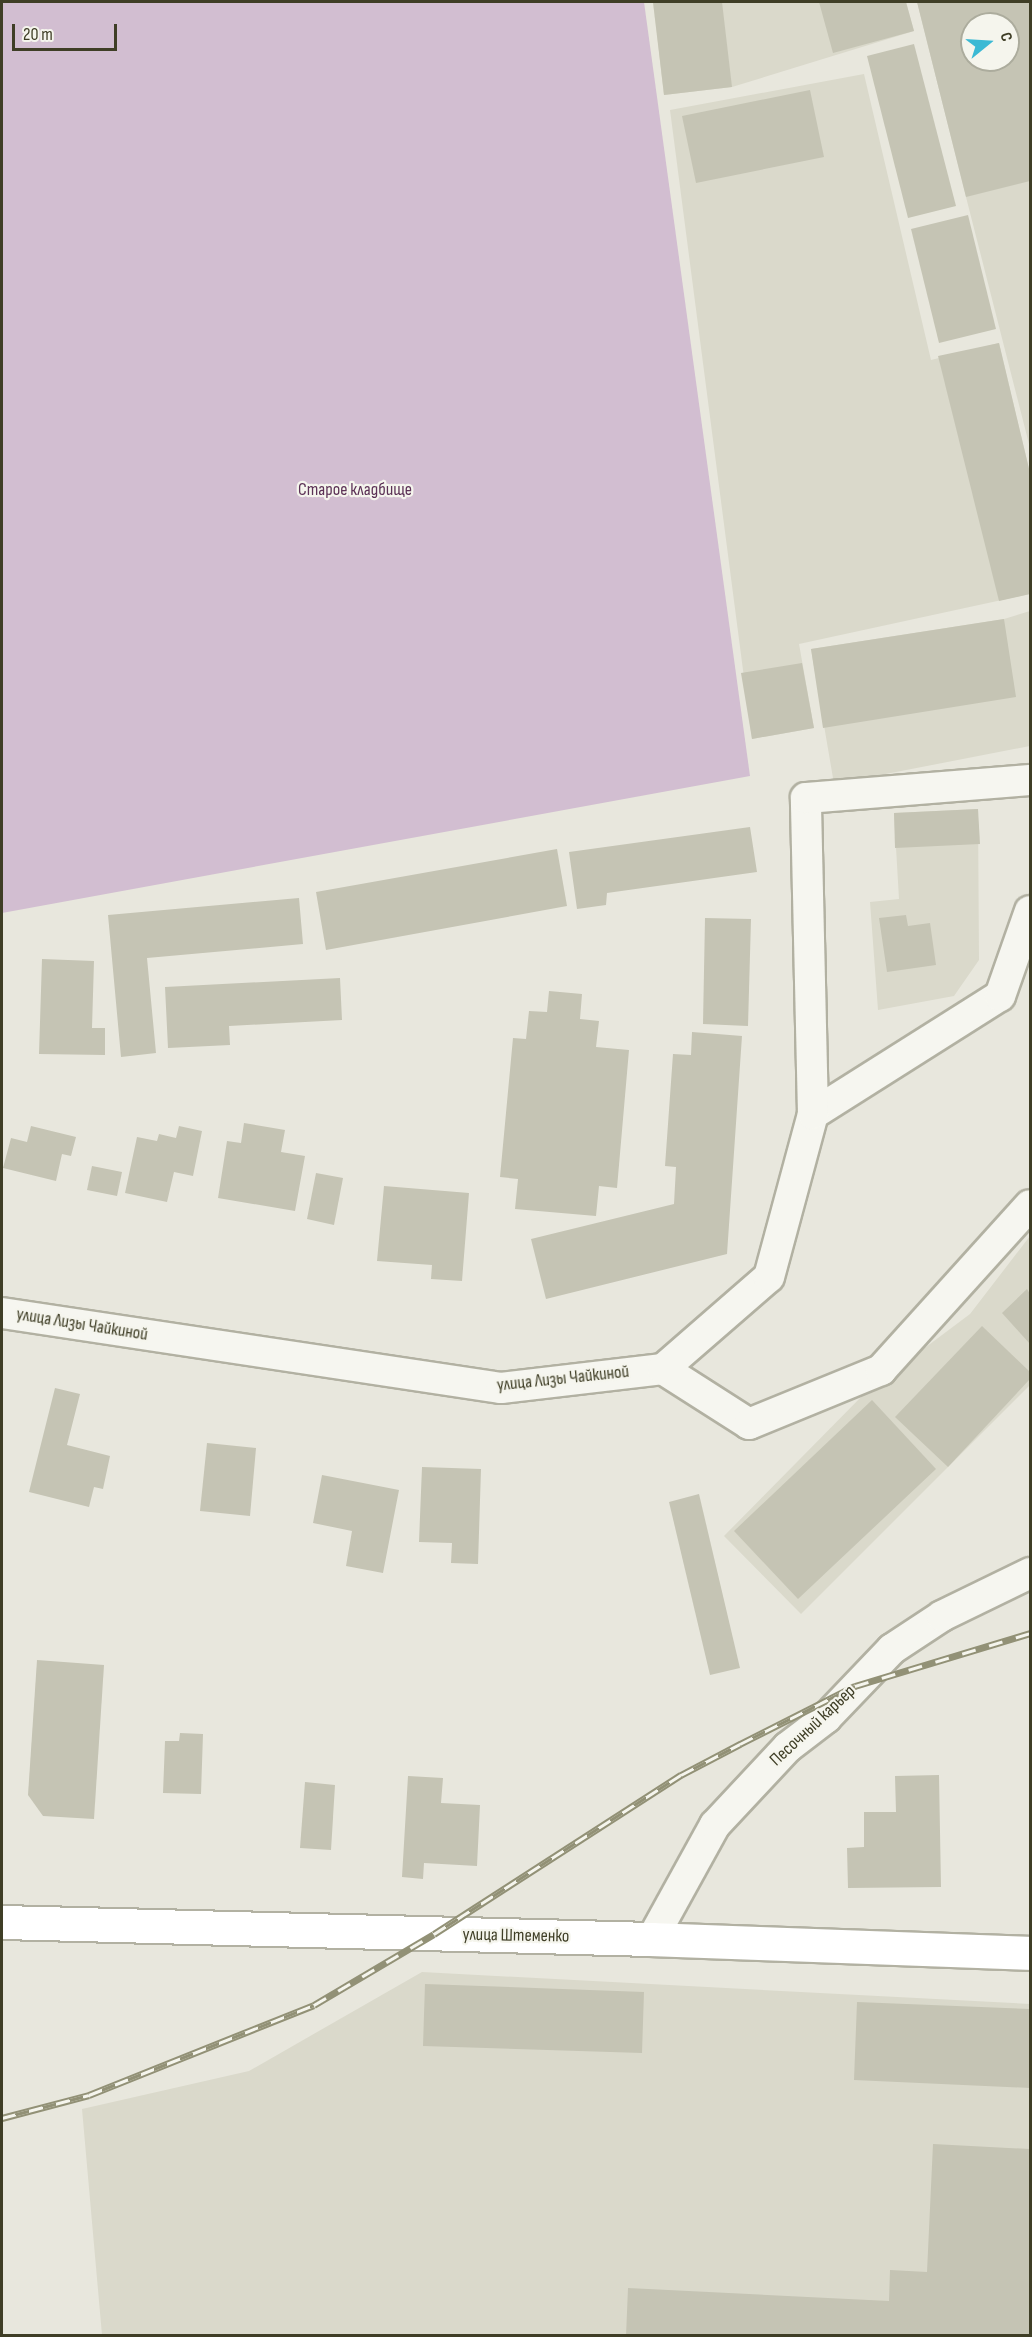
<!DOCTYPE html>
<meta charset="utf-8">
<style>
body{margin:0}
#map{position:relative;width:1032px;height:2337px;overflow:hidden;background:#e8e7dd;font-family:"Sofia Sans Condensed",sans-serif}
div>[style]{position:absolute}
.built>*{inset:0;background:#dad9cb}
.green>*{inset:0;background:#d2bed1}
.building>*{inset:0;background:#c5c4b4}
.roads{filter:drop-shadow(2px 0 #b2b1a2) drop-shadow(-2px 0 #b2b1a2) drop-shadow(0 2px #b2b1a2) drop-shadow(0 -2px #b2b1a2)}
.minor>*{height:30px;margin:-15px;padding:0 15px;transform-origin:15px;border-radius:15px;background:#f6f6f0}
.secondary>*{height:33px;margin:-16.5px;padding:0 16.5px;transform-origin:16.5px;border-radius:16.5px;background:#fff}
.rail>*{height:7px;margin-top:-3.5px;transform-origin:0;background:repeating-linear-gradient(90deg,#f5f5ed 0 14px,#929176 0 28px);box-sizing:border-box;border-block:2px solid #929176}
span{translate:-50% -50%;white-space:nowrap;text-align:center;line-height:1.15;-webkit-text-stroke:4.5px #f5f5ed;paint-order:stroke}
.park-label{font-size:18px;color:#5c3256}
.street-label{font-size:18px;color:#3f3e26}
.frame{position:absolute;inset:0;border:3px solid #3f3e26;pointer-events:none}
.north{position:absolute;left:960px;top:12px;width:60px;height:60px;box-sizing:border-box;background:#f5f5ed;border:2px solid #acac9d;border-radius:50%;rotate:72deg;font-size:16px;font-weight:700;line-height:24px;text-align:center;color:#3f3e26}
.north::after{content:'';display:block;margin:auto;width:21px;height:27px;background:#3bb9d4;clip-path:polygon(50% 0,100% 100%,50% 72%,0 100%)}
.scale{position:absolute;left:12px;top:24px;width:105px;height:27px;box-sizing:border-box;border:3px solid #3f3e26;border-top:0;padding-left:8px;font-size:18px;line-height:21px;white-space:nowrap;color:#3f3e26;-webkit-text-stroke:4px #f5f5ed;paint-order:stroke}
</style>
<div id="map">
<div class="built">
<i style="clip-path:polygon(653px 2px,906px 2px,914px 31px,732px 87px,664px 95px)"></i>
<i style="clip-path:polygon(evenodd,917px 2px,1030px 2px,1030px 448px,966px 197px,917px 2px,972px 24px,1008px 24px,1008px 60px,972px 60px,972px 24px)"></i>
<i style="clip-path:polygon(864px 74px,931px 360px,999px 343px,1030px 473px,1030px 594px,799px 644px,814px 728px,752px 739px,670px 110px)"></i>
<i style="clip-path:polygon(1030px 611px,1030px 746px,834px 784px,811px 649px,1004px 619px)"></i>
<i style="clip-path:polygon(978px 809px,979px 960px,954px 996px,878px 1010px,870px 902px,899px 899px,894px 813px)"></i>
<i style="clip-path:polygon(1030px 1236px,1030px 1385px,801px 1614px,724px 1536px,866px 1392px,970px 1314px)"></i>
<i style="clip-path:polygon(422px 1972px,1030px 2004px,1030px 2335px,102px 2335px,82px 2109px,249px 2071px)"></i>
</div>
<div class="green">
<i style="clip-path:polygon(2px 2px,644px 2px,750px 776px,2px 913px)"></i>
</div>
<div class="building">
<i style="clip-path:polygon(653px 2px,722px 2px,732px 87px,664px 95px)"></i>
<i style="clip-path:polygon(819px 2px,906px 2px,914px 31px,833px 53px)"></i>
<i style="clip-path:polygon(evenodd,917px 2px,1030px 2px,1030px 181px,966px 197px,917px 2px,972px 24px,1008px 24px,1008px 60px,972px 60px,972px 24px)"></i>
<i style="clip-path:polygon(914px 44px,956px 206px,908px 218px,867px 56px)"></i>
<i style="clip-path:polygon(810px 90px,824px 157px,696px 183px,682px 116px)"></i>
<i style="clip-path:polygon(968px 215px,996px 329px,939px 343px,911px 229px)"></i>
<i style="clip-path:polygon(999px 343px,1030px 473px,1030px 594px,999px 601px,938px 356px)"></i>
<i style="clip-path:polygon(1004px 619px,1016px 697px,823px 728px,811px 649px)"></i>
<i style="clip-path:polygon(802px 663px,814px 728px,752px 739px,741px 673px)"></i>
<i style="clip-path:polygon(978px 809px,980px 844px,895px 848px,894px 813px)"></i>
<i style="clip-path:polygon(750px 827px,757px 872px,607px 893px,606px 905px,577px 909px,569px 852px)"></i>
<i style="clip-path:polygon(557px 849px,567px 906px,326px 950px,316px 892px)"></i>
<i style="clip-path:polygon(299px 898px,303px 944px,147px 958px,156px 1053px,121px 1057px,108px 915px)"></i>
<i style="clip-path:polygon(906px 915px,908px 926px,930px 923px,936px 965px,887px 972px,879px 918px)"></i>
<i style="clip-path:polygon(705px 918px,751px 919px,748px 1026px,703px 1024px)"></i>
<i style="clip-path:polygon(42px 959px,94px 961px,92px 1028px,105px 1028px,105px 1055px,39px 1054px)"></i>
<i style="clip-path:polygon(340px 978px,342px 1020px,229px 1026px,230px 1045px,168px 1048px,165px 987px)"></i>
<i style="clip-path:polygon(549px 991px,582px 994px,580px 1019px,599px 1021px,596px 1047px,629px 1050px,617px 1188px,599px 1186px,596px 1216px,515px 1209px,518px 1179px,500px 1177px,513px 1038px,526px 1039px,529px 1011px,547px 1012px)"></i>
<i style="clip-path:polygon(692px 1032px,742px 1036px,727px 1254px,546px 1299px,531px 1239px,674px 1204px,676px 1167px,665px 1166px,673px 1054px,691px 1055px)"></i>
<i style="clip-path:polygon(244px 1123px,285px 1130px,281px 1152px,305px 1156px,295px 1211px,218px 1198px,227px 1141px,241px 1143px)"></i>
<i style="clip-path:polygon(31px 1126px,76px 1137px,71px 1156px,62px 1154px,56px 1181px,3px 1168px,11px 1138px,27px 1142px)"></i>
<i style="clip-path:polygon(179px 1126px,202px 1131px,193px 1176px,174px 1172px,167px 1202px,125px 1193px,137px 1137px,157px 1141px,159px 1134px,176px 1138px)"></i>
<i style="clip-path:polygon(92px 1166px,122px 1172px,117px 1196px,87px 1190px)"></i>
<i style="clip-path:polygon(316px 1173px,343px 1178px,334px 1225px,307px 1219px)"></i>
<i style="clip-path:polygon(384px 1186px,469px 1193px,462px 1281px,431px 1279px,432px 1265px,377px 1261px)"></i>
<i style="clip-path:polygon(1027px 1289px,1030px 1294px,1030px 1344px,1002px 1313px)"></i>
<i style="clip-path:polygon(982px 1326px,1030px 1372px,1030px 1379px,948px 1467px,895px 1417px)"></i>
<i style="clip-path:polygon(55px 1388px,80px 1394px,67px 1445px,110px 1456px,103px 1489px,94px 1487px,89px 1507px,29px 1492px)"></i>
<i style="clip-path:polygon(872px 1400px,936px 1469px,798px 1599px,734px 1531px)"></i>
<i style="clip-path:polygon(207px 1443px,256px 1448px,250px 1516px,200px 1511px)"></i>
<i style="clip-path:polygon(422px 1467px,481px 1469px,478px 1564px,451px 1563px,452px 1543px,419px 1542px)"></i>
<i style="clip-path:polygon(322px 1475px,399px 1490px,383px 1573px,346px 1566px,352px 1531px,313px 1523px)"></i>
<i style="clip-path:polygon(699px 1494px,740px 1668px,710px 1675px,669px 1502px)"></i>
<i style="clip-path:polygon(37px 1660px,104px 1665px,94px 1819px,43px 1816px,28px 1795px)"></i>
<i style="clip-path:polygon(180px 1733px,203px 1734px,201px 1794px,163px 1793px,165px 1741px,179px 1741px)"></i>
<i style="clip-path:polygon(939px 1775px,941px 1887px,848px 1888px,847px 1848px,864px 1847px,864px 1812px,896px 1812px,895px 1776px)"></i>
<i style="clip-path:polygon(408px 1776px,443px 1778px,441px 1803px,480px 1805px,477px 1866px,424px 1863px,423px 1879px,402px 1877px)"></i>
<i style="clip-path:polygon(305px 1782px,335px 1785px,331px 1850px,300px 1848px)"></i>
<i style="clip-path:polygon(425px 1984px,644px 1992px,642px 2053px,423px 2046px)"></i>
<i style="clip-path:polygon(857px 2002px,1030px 2009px,1030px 2088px,854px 2080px)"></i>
<i style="clip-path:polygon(933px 2144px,1030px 2149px,1030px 2336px,626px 2336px,628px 2288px,889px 2301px,890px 2270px,927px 2272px)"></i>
</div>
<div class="roads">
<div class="minor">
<i style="left:813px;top:1114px;width:221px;rotate:-32.3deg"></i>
<i style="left:1000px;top:996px;width:90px;rotate:-70.6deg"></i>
<i style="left:2px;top:1313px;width:505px;rotate:8.55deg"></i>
<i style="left:501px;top:1388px;width:163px;rotate:-6.7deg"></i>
<i style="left:663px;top:1369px;width:102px;rotate:32.6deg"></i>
<i style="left:749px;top:1424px;width:143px;rotate:-22.2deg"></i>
<i style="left:881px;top:1370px;width:222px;rotate:-47.9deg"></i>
<i style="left:663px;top:1369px;width:140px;rotate:-41deg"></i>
<i style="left:769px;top:1277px;width:169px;rotate:-74.9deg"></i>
<i style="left:813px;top:1114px;width:316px;rotate:-91.3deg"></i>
<i style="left:806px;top:798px;width:225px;rotate:-4.6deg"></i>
<i style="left:652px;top:1939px;width:130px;rotate:-61.1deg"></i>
<i style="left:715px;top:1825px;width:107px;rotate:-46.9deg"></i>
<i style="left:788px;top:1747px;width:48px;rotate:-37.3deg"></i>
<i style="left:826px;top:1718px;width:95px;rotate:-46.3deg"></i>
<i style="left:892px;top:1649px;width:60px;rotate:-33.4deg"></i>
<i style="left:942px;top:1616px;width:98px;rotate:-26deg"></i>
</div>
<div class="secondary">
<i style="left:2px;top:1922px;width:650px;rotate:1.5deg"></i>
<i style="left:652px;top:1939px;width:378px;rotate:2.1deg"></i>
</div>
</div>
<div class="rail">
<i style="left:2px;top:2118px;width:90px;rotate:-14.8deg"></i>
<i style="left:89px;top:2095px;width:242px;rotate:-21.8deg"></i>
<i style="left:314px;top:2005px;width:139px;rotate:-30.6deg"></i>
<i style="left:434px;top:1934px;width:294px;rotate:-32.8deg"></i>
<i style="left:681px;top:1775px;width:67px;rotate:-27.7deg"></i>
<i style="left:740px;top:1744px;width:129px;rotate:-26.8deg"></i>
<i style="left:855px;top:1686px;width:183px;rotate:-16.8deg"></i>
</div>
<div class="park-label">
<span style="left:355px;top:490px">Старое кладбище</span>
</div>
<div class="street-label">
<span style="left:82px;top:1325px;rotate:9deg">улица Лизы Чайкиной</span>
<span style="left:563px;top:1379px;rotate:-6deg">улица Лизы Чайкиной</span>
<span style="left:813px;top:1726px;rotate:-43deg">Песочный карьер</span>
<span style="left:516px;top:1936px;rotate:1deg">улица Штеменко</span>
</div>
<div class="frame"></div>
<div class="north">С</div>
<div class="scale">20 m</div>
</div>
